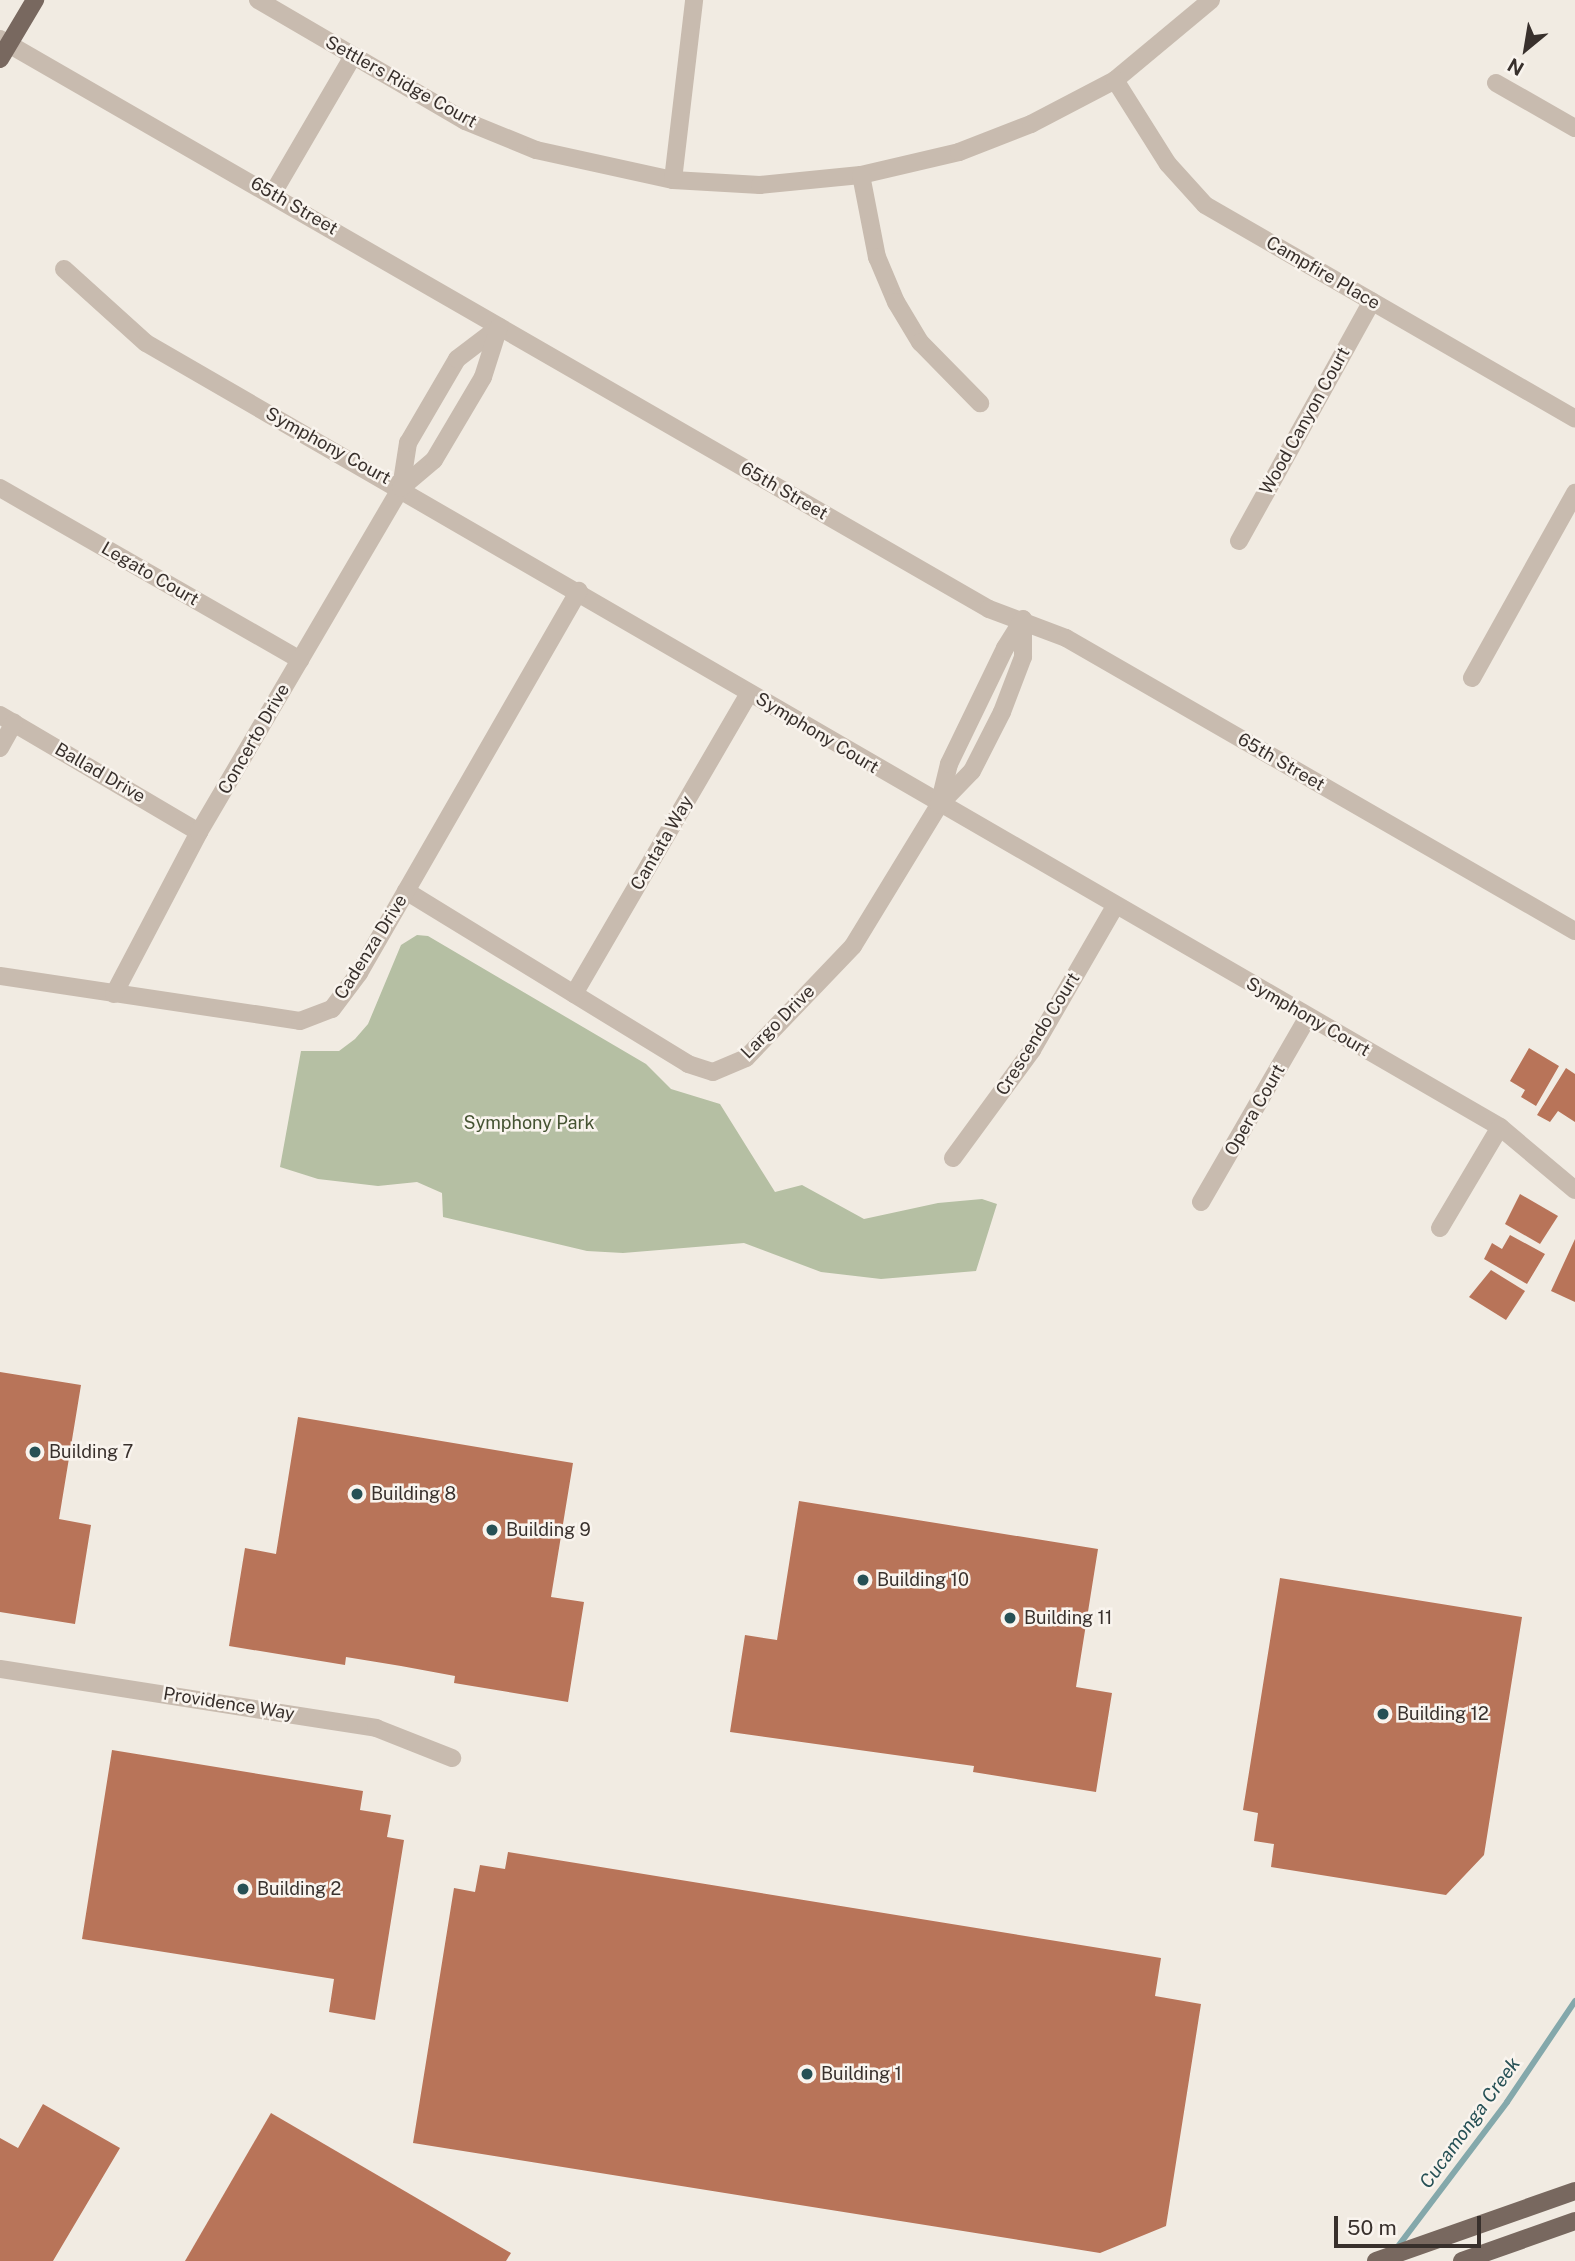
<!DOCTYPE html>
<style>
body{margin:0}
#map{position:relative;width:1575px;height:2261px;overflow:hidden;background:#f1ebe2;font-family:"Public Sans",sans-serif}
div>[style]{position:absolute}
.green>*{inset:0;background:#b5bfa3}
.stream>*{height:6px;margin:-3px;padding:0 3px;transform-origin:3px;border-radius:3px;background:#84a8ab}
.building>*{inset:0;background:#b87459}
.minor>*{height:18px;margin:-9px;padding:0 9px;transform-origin:9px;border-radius:9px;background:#c8bbaf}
.major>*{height:18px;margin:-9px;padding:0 9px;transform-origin:9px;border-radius:9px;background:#78685f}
.dots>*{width:19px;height:19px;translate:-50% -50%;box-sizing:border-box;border:4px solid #f9f4ee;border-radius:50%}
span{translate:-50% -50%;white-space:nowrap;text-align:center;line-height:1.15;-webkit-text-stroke:5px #f9f4ee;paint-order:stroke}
.street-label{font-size:18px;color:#38302c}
.park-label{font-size:18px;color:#465433}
.poi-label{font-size:18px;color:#38302c}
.left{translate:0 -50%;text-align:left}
.water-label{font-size:19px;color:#265055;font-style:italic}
.north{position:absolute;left:1491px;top:14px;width:70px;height:70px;-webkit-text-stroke:5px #f9f4ee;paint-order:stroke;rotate:210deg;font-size:19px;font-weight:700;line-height:28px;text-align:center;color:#38302c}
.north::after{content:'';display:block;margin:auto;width:24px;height:32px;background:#38302c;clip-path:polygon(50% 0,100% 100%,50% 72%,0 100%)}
.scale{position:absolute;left:1334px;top:2216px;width:147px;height:32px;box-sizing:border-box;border:4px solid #38302c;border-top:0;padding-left:9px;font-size:21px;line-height:24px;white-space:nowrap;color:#38302c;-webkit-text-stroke:5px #f9f4ee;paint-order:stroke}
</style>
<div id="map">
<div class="green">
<i style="clip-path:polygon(417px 935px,428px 936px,646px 1064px,671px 1089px,720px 1104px,775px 1192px,802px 1185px,864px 1219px,938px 1203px,982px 1199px,997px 1204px,976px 1271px,881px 1279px,821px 1272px,744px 1243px,623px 1253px,587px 1251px,443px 1217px,442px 1193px,417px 1182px,378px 1186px,318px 1179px,280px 1167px,301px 1051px,339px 1051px,355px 1039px,368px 1024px,401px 945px)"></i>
</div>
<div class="stream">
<i style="left:1396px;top:2249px;width:184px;rotate:-52.9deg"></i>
<i style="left:1507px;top:2102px;width:122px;rotate:-56deg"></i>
</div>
<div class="building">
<i style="clip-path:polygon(1529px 1048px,1559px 1066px,1536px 1106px,1521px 1097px,1525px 1090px,1510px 1081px)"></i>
<i style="clip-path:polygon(1566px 1068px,1575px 1074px,1575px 1122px,1558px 1111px,1550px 1122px,1537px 1115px)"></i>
<i style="clip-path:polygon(1520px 1194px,1558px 1216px,1540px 1244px,1505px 1224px)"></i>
<i style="clip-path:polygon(1510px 1235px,1545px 1254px,1527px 1284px,1484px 1259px,1492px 1243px,1502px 1249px)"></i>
<i style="clip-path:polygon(1575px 1239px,1575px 1302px,1551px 1291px)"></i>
<i style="clip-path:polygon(1491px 1270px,1525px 1291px,1506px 1320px,1469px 1297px)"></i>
<i style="clip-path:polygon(0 1372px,81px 1385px,59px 1519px,91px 1525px,75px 1624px,0 1612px)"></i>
<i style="clip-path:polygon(298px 1417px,573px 1463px,551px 1597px,584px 1602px,568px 1702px,454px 1683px,455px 1676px,401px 1666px,346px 1657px,345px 1665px,229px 1646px,245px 1548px,276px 1554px)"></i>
<i style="clip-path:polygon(799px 1501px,1098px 1549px,1076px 1687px,1112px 1693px,1096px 1792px,973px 1772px,974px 1766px,730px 1732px,745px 1635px,777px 1640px)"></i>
<i style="clip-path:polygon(1280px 1578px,1522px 1617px,1484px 1855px,1446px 1895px,1271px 1867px,1274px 1844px,1254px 1841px,1258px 1813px,1243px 1810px)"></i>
<i style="clip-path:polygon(112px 1750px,363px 1791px,360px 1810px,391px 1815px,387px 1837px,404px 1840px,375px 2020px,329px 2012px,334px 1979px,82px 1939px)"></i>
<i style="clip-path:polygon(508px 1852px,1161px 1958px,1155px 1996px,1201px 2004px,1166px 2226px,1100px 2253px,413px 2143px,454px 1888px,475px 1892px,480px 1865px,505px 1869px)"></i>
<i style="clip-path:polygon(43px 2104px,120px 2148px,53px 2261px,0 2261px,0 2138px,18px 2148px)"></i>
<i style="clip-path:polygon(271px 2113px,511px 2253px,506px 2261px,185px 2261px)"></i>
</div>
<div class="minor">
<i style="left:258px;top:0;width:240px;rotate:30.3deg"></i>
<i style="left:465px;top:121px;width:77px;rotate:22.2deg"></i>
<i style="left:536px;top:150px;width:140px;rotate:12.4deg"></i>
<i style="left:673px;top:180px;width:87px;rotate:3.3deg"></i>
<i style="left:760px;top:185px;width:101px;rotate:-5.7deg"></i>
<i style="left:861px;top:175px;width:101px;rotate:-13.2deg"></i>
<i style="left:959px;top:152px;width:77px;rotate:-21.3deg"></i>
<i style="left:1031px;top:124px;width:95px;rotate:-27.6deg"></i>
<i style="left:1115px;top:80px;width:125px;rotate:-39.8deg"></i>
<i style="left:0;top:39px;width:1141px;rotate:29.96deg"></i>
<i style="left:989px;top:609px;width:82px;rotate:20.6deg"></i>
<i style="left:1066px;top:638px;width:587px;rotate:29.93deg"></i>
<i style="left:1115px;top:80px;width:99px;rotate:57.8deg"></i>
<i style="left:1168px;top:164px;width:55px;rotate:47.9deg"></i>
<i style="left:1205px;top:205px;width:427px;rotate:30deg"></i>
<i style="left:1496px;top:83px;width:91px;rotate:29.7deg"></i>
<i style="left:861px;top:175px;width:84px;rotate:79deg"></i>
<i style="left:877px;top:257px;width:49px;rotate:67.1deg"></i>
<i style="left:896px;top:302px;width:47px;rotate:59deg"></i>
<i style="left:920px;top:342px;width:86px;rotate:45.5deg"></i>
<i style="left:673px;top:180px;width:181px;rotate:-83.3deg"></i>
<i style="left:273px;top:193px;width:159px;rotate:-59.7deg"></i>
<i style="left:64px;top:269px;width:110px;rotate:42.1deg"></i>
<i style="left:146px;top:343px;width:1565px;rotate:30.07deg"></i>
<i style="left:1500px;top:1127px;width:98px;rotate:40deg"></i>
<i style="left:0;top:488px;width:346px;rotate:29.8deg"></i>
<i style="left:401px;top:488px;width:46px;rotate:-81.2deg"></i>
<i style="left:408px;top:443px;width:97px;rotate:-59.7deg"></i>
<i style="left:457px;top:359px;width:53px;rotate:-37.3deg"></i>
<i style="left:1239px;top:541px;width:274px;rotate:-61deg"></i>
<i style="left:1472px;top:678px;width:212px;rotate:-60.9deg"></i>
<i style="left:0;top:715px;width:231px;rotate:30.5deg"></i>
<i style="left:0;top:748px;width:29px;rotate:-61deg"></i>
<i style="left:939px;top:805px;width:42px;rotate:-76.3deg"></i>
<i style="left:949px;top:764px;width:129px;rotate:-64.2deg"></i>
<i style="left:1005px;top:648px;width:34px;rotate:-58deg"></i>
<i style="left:406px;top:891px;width:331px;rotate:31.5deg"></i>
<i style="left:688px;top:1064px;width:26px;rotate:18deg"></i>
<i style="left:713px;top:1072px;width:36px;rotate:-23deg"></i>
<i style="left:746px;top:1058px;width:155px;rotate:-46.3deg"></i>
<i style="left:853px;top:946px;width:165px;rotate:-58.6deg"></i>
<i style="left:939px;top:805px;width:47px;rotate:-45.9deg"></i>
<i style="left:972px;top:771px;width:66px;rotate:-63deg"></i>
<i style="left:1002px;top:712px;width:59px;rotate:-69.1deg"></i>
<i style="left:1023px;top:657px;width:38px;rotate:-90deg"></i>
<i style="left:0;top:976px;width:303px;rotate:8.5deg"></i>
<i style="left:300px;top:1021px;width:34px;rotate:-21deg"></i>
<i style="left:332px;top:1009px;width:45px;rotate:-53.1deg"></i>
<i style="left:359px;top:973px;width:441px;rotate:-60.1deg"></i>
<i style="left:114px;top:994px;width:183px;rotate:-62.3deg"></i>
<i style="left:199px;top:832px;width:399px;rotate:-59.6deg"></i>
<i style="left:401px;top:488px;width:43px;rotate:-40.3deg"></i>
<i style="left:434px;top:460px;width:96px;rotate:-59.4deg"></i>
<i style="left:483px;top:377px;width:52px;rotate:-72.3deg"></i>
<i style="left:574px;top:994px;width:348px;rotate:-59.8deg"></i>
<i style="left:953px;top:1158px;width:134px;rotate:-53.8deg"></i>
<i style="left:1032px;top:1050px;width:166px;rotate:-60deg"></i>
<i style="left:1201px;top:1202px;width:214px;rotate:-60deg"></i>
<i style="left:1440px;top:1228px;width:117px;rotate:-59.3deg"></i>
<i style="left:0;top:1669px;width:381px;rotate:8.9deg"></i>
<i style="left:376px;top:1728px;width:82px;rotate:21.5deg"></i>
</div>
<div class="major">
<i style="left:0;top:59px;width:69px;rotate:-59.3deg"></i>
<i style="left:1376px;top:2261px;width:211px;rotate:-19.4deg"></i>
<i style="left:1462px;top:2261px;width:120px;rotate:-19.5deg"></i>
</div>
<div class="dots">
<i style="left:35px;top:1452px;background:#265055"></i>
<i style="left:357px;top:1494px;background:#265055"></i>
<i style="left:492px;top:1530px;background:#265055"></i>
<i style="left:863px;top:1580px;background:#265055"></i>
<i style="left:1010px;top:1618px;background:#265055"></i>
<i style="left:1383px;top:1714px;background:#265055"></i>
<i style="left:243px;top:1889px;background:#265055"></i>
<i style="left:807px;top:2074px;background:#265055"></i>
</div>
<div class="street-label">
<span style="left:401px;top:82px;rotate:29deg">Settlers Ridge Court</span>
<span style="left:294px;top:206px;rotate:30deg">65th Street</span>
<span style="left:1323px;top:273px;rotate:30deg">Campfire Place</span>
<span style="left:1305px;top:421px;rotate:-61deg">Wood Canyon Court</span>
<span style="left:328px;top:446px;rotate:29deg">Symphony Court</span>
<span style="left:784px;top:491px;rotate:30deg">65th Street</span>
<span style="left:150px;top:574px;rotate:30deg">Legato Court</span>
<span style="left:817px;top:733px;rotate:31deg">Symphony Court</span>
<span style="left:254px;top:739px;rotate:-60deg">Concerto Drive</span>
<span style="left:1281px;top:762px;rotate:30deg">65th Street</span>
<span style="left:100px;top:773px;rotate:30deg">Ballad Drive</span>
<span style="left:662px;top:843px;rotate:-60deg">Cantata Way</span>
<span style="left:371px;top:947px;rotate:-58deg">Cadenza Drive</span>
<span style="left:1308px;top:1017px;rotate:30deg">Symphony Court</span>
<span style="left:778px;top:1022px;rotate:-45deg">Largo Drive</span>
<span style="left:1038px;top:1034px;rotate:-58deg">Crescendo Court</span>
<span style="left:1255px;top:1110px;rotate:-60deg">Opera Court</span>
<span style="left:229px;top:1704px;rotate:9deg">Providence Way</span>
</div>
<div class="park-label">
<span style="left:529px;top:1123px">Symphony Park</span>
</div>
<div class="poi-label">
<span class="left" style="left:49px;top:1452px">Building 7</span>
<span class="left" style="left:371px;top:1494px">Building 8</span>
<span class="left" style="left:506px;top:1530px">Building 9</span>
<span class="left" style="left:877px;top:1580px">Building 10</span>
<span class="left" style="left:1024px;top:1618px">Building 11</span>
<span class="left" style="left:1397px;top:1714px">Building 12</span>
<span class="left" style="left:257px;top:1889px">Building 2</span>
<span class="left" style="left:821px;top:2074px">Building 1</span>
</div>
<div class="water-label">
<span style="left:1470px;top:2123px;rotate:-54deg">Cucamonga Creek</span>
</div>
<div class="north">N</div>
<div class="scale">50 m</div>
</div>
